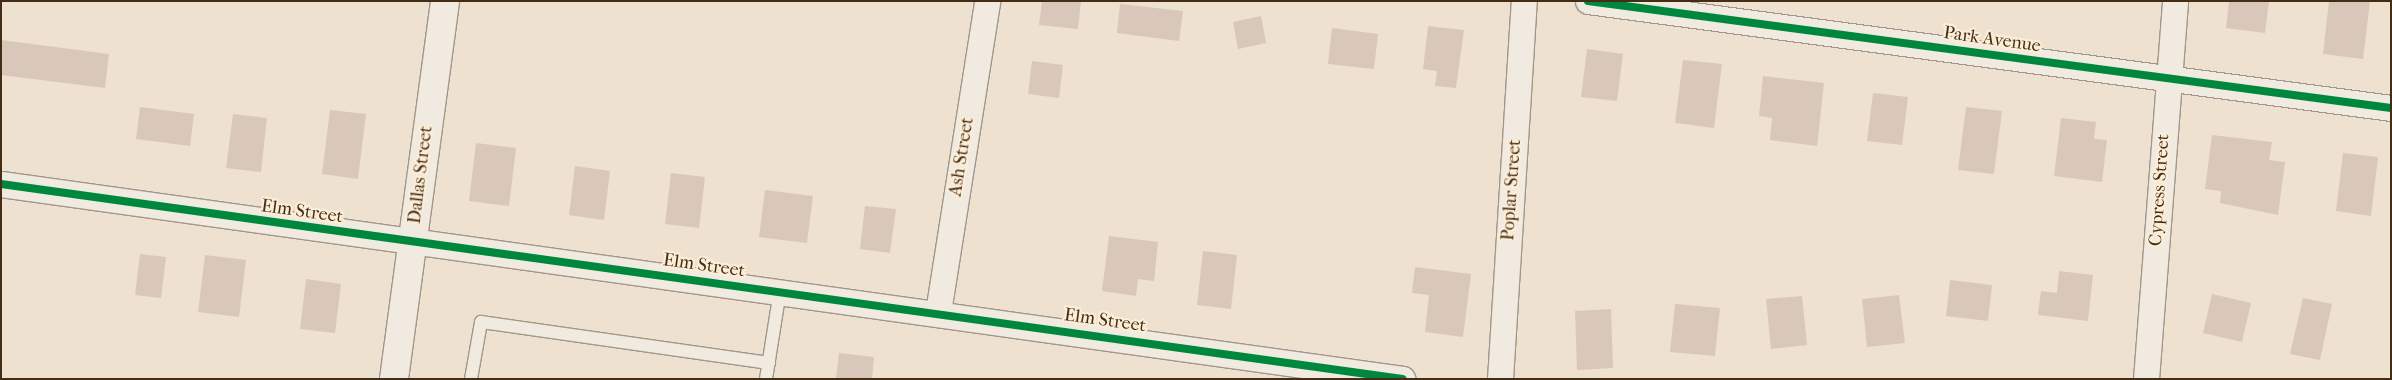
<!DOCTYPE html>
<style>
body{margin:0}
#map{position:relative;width:2392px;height:380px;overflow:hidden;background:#eee1cf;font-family:"IM FELL French Canon",serif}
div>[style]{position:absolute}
.building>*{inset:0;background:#d9c8b9}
.roads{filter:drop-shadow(1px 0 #a19689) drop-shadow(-1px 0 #a19689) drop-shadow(0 1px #a19689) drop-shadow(0 -1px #a19689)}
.service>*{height:12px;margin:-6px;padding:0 6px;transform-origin:6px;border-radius:6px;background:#f0eae0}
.minor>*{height:25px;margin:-12.5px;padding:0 12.5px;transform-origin:12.5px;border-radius:12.5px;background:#f0eae0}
.tertiary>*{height:28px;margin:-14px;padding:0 14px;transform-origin:14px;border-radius:14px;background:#f0eae0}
.cycleway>*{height:8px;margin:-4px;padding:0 4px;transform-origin:4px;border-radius:4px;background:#00873e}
span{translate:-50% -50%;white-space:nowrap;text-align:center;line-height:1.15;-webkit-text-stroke:4.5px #fcedd7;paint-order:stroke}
.street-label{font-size:18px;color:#442c15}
.frame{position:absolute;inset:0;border:2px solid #442c15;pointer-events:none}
</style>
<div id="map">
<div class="building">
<i style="clip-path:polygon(1042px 1px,1081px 1px,1078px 29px,1039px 25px)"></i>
<i style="clip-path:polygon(2229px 1px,2269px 1px,2265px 33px,2226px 28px)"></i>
<i style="clip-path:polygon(2329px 1px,2370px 1px,2363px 59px,2323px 54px)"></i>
<i style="clip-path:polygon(1120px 4px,1183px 11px,1179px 41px,1117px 33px)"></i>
<i style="clip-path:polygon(1261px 16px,1266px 43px,1238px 49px,1233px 22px)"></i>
<i style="clip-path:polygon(1428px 26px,1464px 30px,1456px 88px,1435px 86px,1437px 71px,1423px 69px)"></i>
<i style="clip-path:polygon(1332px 28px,1378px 34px,1374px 69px,1328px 64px)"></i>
<i style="clip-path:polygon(1px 40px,109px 54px,105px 88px,1px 75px)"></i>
<i style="clip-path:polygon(1587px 49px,1623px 54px,1617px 101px,1581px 97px)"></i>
<i style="clip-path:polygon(1683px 60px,1722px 64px,1714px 128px,1675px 123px)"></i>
<i style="clip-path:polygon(1032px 61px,1063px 65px,1059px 98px,1028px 94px)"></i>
<i style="clip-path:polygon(1763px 76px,1824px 83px,1817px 146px,1770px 140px,1772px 118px,1759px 116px)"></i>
<i style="clip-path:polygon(1873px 93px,1908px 97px,1902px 145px,1867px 141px)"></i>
<i style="clip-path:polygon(140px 107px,194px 114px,190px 146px,136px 139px)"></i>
<i style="clip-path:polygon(1966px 107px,2002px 111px,1994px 174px,1958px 170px)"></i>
<i style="clip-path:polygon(330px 110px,366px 114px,358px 179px,322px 174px)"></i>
<i style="clip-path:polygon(233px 114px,267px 118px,261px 172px,226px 168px)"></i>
<i style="clip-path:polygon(2061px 118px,2096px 122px,2094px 139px,2107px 140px,2102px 182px,2054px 176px)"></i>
<i style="clip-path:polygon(2212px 135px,2272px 142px,2269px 160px,2285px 162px,2278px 215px,2220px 203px,2221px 191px,2205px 189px)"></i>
<i style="clip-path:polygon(476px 143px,516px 148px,509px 206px,469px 201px)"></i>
<i style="clip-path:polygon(2343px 153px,2378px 157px,2371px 216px,2336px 211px)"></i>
<i style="clip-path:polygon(575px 166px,610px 171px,604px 220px,569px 215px)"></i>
<i style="clip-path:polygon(671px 173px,705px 177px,699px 228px,665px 224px)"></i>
<i style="clip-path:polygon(765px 190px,813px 196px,807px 243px,759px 237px)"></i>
<i style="clip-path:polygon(865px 206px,896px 209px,890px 253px,860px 249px)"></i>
<i style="clip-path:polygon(1109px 236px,1158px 242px,1154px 281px,1138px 279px,1136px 296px,1102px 291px)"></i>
<i style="clip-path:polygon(1203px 251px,1237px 255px,1231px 309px,1197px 305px)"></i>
<i style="clip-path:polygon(140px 254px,166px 257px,161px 298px,135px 295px)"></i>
<i style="clip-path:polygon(205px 255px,246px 260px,239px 317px,198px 312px)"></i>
<i style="clip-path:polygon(1415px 267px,1471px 274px,1463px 337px,1425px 332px,1429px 295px,1412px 293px)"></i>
<i style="clip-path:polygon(2059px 271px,2093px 275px,2088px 321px,2038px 315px,2041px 291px,2057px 293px)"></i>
<i style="clip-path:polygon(306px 279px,341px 284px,335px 333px,300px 329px)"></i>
<i style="clip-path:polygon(1950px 280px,1992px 285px,1988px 321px,1946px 316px)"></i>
<i style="clip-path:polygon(2212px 294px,2251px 303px,2242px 342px,2203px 333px)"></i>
<i style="clip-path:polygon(1899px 295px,1905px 343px,1867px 347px,1862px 299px)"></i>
<i style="clip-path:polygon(1802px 296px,1807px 345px,1771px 349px,1766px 299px)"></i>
<i style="clip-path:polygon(2303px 298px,2332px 304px,2320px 360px,2290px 354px)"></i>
<i style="clip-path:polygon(1675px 304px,1720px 308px,1715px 356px,1670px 352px)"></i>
<i style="clip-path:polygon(1611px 309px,1613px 368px,1577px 370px,1575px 311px)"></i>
<i style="clip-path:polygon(839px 353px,874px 357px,872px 379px,836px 379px)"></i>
</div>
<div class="roads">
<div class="service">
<i style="left:471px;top:379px;width:58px;rotate:-80deg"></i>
<i style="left:481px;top:322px;width:291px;rotate:8.1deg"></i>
<i style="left:766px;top:379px;width:89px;rotate:-81deg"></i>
</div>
<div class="minor">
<i style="left:1588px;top:1px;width:810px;rotate:7.59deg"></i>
<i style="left:1px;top:184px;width:1415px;rotate:7.92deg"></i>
<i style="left:938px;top:312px;width:315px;rotate:-81deg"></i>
<i style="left:1500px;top:379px;width:379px;rotate:-86.4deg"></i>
<i style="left:2146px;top:379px;width:379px;rotate:-85.6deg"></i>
</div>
<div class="tertiary">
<i style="left:394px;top:379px;width:381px;rotate:-82.3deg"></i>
</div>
</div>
<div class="cycleway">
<i style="left:1588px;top:1px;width:810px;rotate:7.59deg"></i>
<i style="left:1px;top:184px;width:1415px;rotate:7.92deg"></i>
</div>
<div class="street-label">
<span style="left:1992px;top:40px;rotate:8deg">Park Avenue</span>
<span style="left:962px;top:157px;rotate:-81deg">Ash Street</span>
<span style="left:421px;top:175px;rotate:-83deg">Dallas Street</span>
<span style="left:1512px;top:190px;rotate:-86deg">Poplar Street</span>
<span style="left:2160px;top:190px;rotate:-86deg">Cypress Street</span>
<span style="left:302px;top:212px;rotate:8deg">Elm Street</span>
<span style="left:704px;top:266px;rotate:8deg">Elm Street</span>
<span style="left:1105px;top:321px;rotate:8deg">Elm Street</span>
</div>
<div class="frame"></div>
</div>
